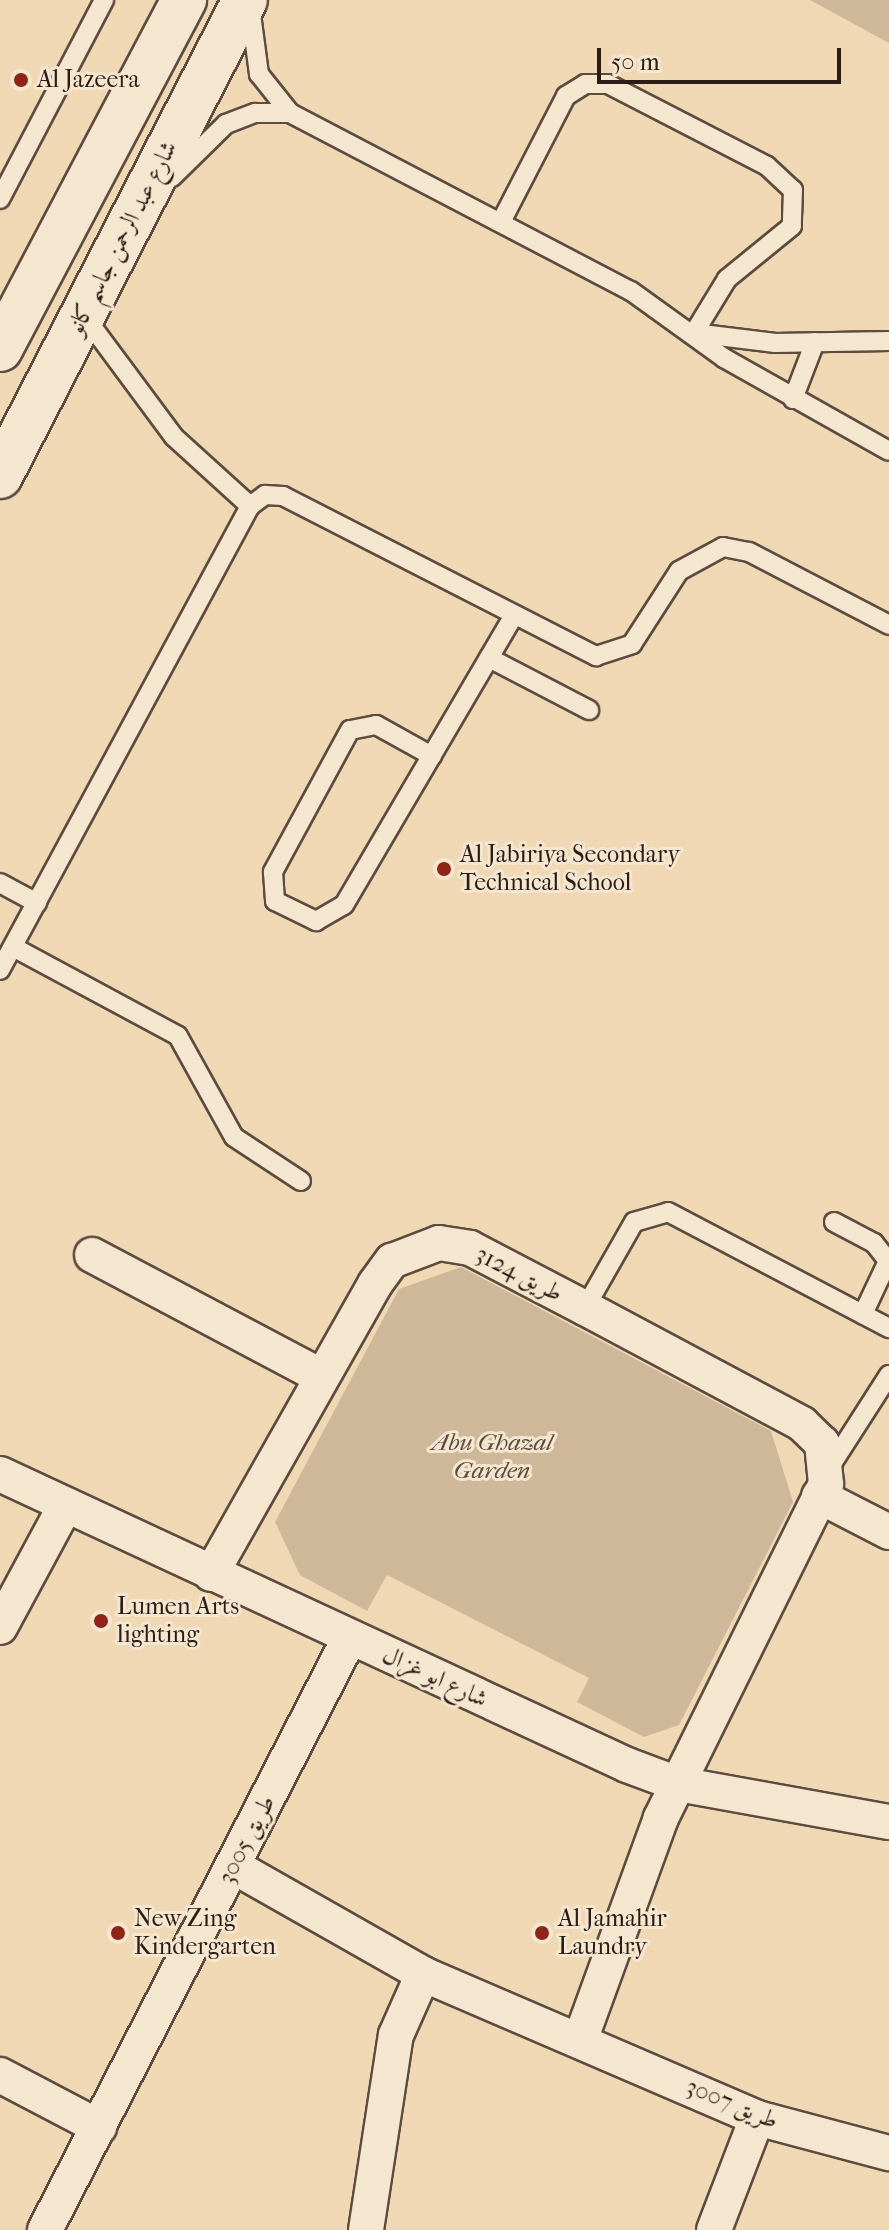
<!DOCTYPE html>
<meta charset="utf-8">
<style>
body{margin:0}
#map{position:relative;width:889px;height:2230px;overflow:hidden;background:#f0d8b5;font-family:"IM FELL French Canon",Amiri,serif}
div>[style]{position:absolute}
.green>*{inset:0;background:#cfb89a}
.roads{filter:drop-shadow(2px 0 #5c4b3e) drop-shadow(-2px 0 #5c4b3e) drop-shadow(0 2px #5c4b3e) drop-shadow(0 -2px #5c4b3e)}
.service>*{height:18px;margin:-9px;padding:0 9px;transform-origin:9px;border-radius:9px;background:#f5e6cf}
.minor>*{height:34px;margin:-17px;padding:0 17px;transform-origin:17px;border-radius:17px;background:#f5e6cf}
.secondary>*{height:44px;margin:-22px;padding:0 22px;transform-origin:22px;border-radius:22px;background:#f5e6cf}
.dots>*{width:22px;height:22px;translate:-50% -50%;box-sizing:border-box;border:4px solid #f5e6cf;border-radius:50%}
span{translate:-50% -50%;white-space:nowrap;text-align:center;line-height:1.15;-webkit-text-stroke:6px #f5e6cf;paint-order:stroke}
.poi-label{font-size:24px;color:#2b1c16}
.left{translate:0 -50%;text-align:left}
.street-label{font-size:24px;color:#2b1c16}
.park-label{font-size:24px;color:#5c4b3e;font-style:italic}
.scale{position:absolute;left:597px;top:48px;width:244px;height:36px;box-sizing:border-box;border:4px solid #2b1c16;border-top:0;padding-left:10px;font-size:24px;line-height:28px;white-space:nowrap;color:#2b1c16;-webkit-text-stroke:6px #f5e6cf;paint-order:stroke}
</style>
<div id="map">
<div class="green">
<i style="clip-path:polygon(810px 0,889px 0,889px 43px)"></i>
<i style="clip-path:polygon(461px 1267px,771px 1431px,793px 1502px,679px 1725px,644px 1737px,577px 1702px,589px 1678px,387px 1575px,367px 1611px,300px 1575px,275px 1522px,399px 1289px)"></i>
</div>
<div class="roads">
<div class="service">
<i style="left:251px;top:14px;width:61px;rotate:82.4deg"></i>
<i style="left:259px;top:74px;width:50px;rotate:51.5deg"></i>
<i style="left:290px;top:113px;width:385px;rotate:27.6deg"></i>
<i style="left:631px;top:291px;width:115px;rotate:35.8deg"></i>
<i style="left:724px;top:358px;width:189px;rotate:29.4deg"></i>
<i style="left:172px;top:177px;width:76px;rotate:-44.5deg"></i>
<i style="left:226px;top:124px;width:31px;rotate:-21deg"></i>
<i style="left:255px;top:113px;width:35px"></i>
<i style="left:0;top:199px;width:225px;rotate:-62.4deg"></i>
<i style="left:502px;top:220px;width:140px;rotate:-62.7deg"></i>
<i style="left:566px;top:96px;width:22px;rotate:-32deg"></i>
<i style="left:585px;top:84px;width:23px"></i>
<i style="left:608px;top:84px;width:179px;rotate:27.3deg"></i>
<i style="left:767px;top:166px;width:35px;rotate:43deg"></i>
<i style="left:793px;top:190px;width:36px;rotate:92deg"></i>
<i style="left:792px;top:226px;width:84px;rotate:140.8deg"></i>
<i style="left:727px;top:279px;width:63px;rotate:121.4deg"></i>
<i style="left:694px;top:333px;width:82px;rotate:7deg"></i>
<i style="left:775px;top:343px;width:114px;rotate:-1deg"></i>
<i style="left:85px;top:317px;width:149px;rotate:53.4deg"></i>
<i style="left:174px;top:437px;width:103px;rotate:42.2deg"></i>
<i style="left:793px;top:399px;width:61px;rotate:-68.9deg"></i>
<i style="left:489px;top:658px;width:113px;rotate:27.5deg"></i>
<i style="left:432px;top:756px;width:64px;rotate:-151deg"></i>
<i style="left:376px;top:725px;width:26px;rotate:169deg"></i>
<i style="left:350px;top:730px;width:162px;rotate:118.5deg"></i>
<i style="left:273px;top:872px;width:29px;rotate:86deg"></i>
<i style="left:275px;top:901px;width:46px;rotate:26deg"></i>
<i style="left:316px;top:921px;width:32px;rotate:-30deg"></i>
<i style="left:344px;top:905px;width:334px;rotate:-59.6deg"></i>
<i style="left:0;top:883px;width:42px;rotate:28.4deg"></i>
<i style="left:13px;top:947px;width:187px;rotate:28.3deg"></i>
<i style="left:178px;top:1036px;width:115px;rotate:61deg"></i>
<i style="left:234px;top:1137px;width:80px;rotate:33.3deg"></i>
<i style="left:0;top:970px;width:527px;rotate:-61.68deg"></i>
<i style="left:250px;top:506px;width:19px;rotate:-36deg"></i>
<i style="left:265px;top:495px;width:18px;rotate:3deg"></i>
<i style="left:283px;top:496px;width:352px;rotate:27.1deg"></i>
<i style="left:596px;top:656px;width:38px;rotate:-18deg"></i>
<i style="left:632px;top:644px;width:87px;rotate:-57.2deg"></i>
<i style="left:679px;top:571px;width:50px;rotate:-28.6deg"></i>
<i style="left:723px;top:547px;width:26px;rotate:11deg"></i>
<i style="left:749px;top:552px;width:158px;rotate:27.5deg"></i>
<i style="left:834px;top:1222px;width:45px;rotate:27.7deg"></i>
<i style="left:874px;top:1243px;width:23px;rotate:52deg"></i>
<i style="left:888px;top:1261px;width:59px;rotate:115.3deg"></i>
<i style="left:585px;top:1308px;width:99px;rotate:-60.3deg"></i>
<i style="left:634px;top:1222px;width:35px;rotate:-16deg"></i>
<i style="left:668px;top:1212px;width:250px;rotate:27.7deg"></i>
<i style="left:828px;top:1470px;width:113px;rotate:-57.3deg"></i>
</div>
<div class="minor">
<i style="left:92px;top:1255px;width:260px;rotate:27.9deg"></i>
<i style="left:0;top:1474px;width:691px;rotate:24.9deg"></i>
<i style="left:627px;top:1765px;width:54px;rotate:20.4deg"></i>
<i style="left:678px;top:1784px;width:214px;rotate:10.2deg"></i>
<i style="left:819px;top:1496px;width:79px;rotate:27.2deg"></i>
<i style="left:211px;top:1574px;width:333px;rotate:-60.5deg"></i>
<i style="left:375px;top:1284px;width:29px;rotate:-54deg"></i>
<i style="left:392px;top:1261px;width:50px;rotate:-21deg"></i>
<i style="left:439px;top:1243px;width:31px;rotate:9deg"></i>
<i style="left:470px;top:1248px;width:130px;rotate:27.6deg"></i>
<i style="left:585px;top:1308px;width:246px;rotate:28.1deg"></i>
<i style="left:802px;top:1424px;width:28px;rotate:44deg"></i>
<i style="left:822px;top:1443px;width:41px;rotate:84.4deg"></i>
<i style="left:826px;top:1484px;width:373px;rotate:116.3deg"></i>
<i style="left:661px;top:1818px;width:234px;rotate:110deg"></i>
<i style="left:0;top:1627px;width:135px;rotate:-61.7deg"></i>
<i style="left:233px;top:1866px;width:219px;rotate:29.6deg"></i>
<i style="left:423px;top:1974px;width:364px;rotate:23.3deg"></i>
<i style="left:757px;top:2118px;width:137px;rotate:14.9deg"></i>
<i style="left:0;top:2075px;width:112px;rotate:27.7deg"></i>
<i style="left:45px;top:2230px;width:667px;rotate:-62.78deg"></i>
<i style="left:366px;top:2230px;width:197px;rotate:-81.3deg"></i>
<i style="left:396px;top:2035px;width:67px;rotate:-66.1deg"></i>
<i style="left:714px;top:2230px;width:120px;rotate:-69deg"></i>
</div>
<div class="secondary">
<i style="left:0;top:349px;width:395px;rotate:-62.2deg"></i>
<i style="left:0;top:476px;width:535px;rotate:-62.76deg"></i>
</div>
</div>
<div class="dots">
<i style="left:21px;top:80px;background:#8f2418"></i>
<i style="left:444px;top:869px;background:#8f2418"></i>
<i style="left:101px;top:1621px;background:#8f2418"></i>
<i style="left:118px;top:1933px;background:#8f2418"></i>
<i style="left:542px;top:1933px;background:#8f2418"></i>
</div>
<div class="poi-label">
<span class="left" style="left:37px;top:80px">Al Jazeera</span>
<span class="left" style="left:460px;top:869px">Al Jabiriya Secondary<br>Technical School</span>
<span class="left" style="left:117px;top:1621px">Lumen Arts<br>lighting</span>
<span class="left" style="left:134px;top:1933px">New Zing<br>Kindergarten</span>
<span class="left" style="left:558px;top:1933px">Al Jamahir<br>Laundry</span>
</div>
<div class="street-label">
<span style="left:122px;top:238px;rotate:-63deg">شارع عبد الرحمن جاسم كانو</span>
<span style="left:519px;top:1274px;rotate:27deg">طريق 3124</span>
<span style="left:435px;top:1677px;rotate:25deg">شارع ابو غزال</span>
<span style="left:247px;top:1840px;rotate:-63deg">طريق 3005</span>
<span style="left:732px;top:2104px;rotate:22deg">طريق 3007</span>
</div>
<div class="park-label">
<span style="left:492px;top:1457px">Abu Ghazal<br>Garden</span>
</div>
<div class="scale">50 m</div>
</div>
